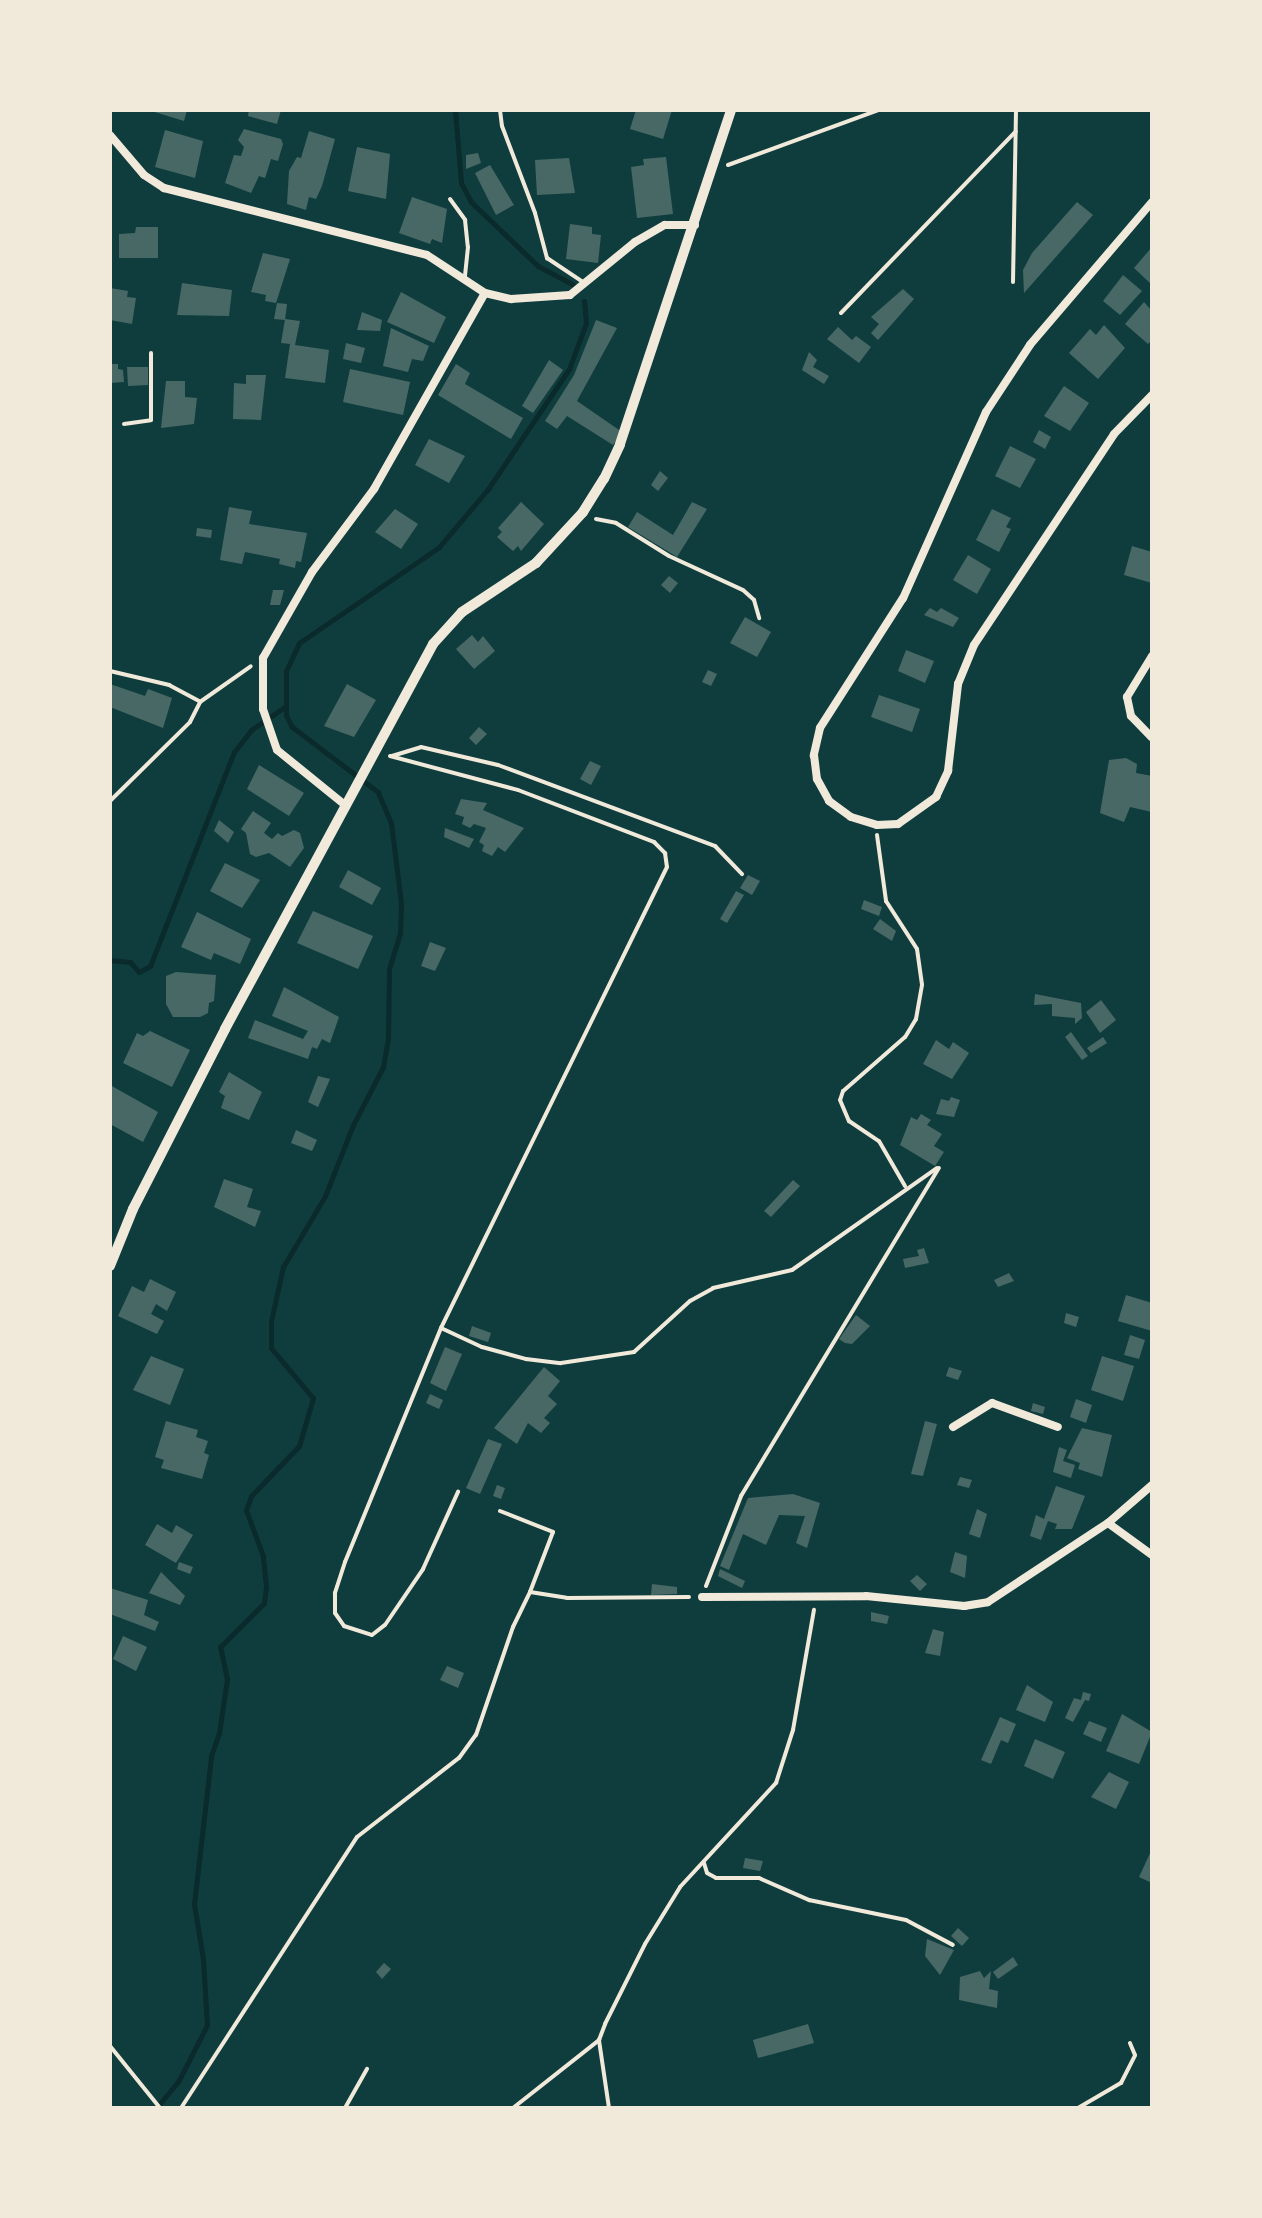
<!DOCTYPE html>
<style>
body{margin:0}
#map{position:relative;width:1262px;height:2218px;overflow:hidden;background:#0f3d3e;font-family:Lato,sans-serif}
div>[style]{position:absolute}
.stream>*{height:5px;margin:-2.5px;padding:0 2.5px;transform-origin:2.5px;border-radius:2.5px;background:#0a2a2b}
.building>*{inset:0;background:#486865}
.path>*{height:4px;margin:-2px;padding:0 2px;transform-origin:2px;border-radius:2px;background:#f1e9da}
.service>*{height:4px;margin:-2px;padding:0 2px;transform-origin:2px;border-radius:2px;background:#f1e9da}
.minor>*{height:8px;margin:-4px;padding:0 4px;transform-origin:4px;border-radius:4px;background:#f1e9da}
.tertiary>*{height:10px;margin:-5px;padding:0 5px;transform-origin:5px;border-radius:5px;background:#f1e9da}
span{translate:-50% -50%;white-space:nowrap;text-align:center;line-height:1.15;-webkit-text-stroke:9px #f1e9da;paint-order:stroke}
.frame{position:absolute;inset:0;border:112px solid #f1e9da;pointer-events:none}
</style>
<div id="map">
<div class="stream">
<i style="left:455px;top:110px;width:73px;rotate:85.3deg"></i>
<i style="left:461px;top:183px;width:21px;rotate:62deg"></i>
<i style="left:471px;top:202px;width:93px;rotate:43.7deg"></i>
<i style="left:538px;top:266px;width:40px;rotate:28deg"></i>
<i style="left:110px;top:960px;width:20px;rotate:6deg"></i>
<i style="left:130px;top:962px;width:13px;rotate:48deg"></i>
<i style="left:139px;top:972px;width:13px;rotate:-29deg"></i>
<i style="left:150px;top:966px;width:230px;rotate:-68.6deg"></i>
<i style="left:234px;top:752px;width:28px;rotate:-52deg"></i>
<i style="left:251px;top:730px;width:42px;rotate:-34.4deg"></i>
<i style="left:156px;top:2108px;width:34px;rotate:-50deg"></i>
<i style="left:178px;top:2082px;width:64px;rotate:-63deg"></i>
<i style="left:207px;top:2025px;width:66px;rotate:-93.5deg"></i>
<i style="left:203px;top:1959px;width:56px;rotate:-99.3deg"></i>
<i style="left:194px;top:1904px;width:149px;rotate:-83.4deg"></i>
<i style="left:211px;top:1756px;width:24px;rotate:-71deg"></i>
<i style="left:219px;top:1733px;width:55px;rotate:-81.6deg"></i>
<i style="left:227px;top:1679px;width:33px;rotate:-102deg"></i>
<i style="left:220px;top:1647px;width:62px;rotate:-45deg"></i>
<i style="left:264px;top:1603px;width:17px;rotate:-83deg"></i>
<i style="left:266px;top:1586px;width:30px;rotate:-96deg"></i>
<i style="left:263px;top:1556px;width:49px;rotate:-110.3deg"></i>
<i style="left:246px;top:1510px;width:15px;rotate:-70deg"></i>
<i style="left:251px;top:1496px;width:69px;rotate:-46.2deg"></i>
<i style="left:299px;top:1446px;width:50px;rotate:-73.7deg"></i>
<i style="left:313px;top:1398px;width:65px;rotate:-130deg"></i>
<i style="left:271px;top:1348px;width:27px;rotate:-90deg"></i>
<i style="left:271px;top:1321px;width:55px;rotate:-77.5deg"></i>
<i style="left:283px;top:1267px;width:82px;rotate:-59.4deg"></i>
<i style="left:325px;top:1196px;width:76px;rotate:-68.5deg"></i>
<i style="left:353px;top:1125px;width:65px;rotate:-62.7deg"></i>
<i style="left:383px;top:1067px;width:28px;rotate:-80deg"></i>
<i style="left:388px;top:1039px;width:70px;rotate:-89.2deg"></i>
<i style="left:389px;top:969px;width:38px;rotate:-73deg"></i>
<i style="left:400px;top:933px;width:30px;rotate:-88deg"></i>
<i style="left:401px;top:903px;width:81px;rotate:-97.1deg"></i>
<i style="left:391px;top:823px;width:34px;rotate:-113deg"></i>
<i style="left:378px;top:792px;width:108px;rotate:-142.9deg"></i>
<i style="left:292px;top:727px;width:13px;rotate:-117deg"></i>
<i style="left:286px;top:715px;width:44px;rotate:-90deg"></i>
<i style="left:286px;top:671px;width:31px;rotate:-65deg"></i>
<i style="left:299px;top:643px;width:170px;rotate:-34.4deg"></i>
<i style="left:439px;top:547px;width:76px;rotate:-49.8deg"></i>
<i style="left:488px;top:489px;width:145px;rotate:-56deg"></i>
<i style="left:569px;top:369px;width:49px;rotate:-69.7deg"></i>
<i style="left:586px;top:323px;width:22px;rotate:-95deg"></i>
</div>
<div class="building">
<i style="clip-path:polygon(148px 110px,187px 110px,184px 121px)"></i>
<i style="clip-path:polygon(249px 110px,281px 110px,277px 124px,248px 116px)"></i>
<i style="clip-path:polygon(636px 110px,672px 110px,663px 139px,630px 129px)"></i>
<i style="clip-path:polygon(244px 129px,281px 139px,283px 144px,278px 161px,271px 159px,265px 178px,259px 176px,251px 193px,225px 183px,234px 155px,241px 156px,244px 147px,238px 140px)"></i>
<i style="clip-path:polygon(165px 130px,203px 141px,195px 178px,155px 167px)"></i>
<i style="clip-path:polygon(309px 131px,335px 139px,322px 186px,316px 199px,309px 197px,306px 210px,287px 204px,289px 171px,297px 157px,301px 158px)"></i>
<i style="clip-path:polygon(357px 147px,390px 154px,386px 199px,348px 191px)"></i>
<i style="clip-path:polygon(478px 153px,481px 163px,466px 169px,466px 155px)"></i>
<i style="clip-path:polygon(666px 157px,673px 214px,637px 218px,631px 167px,644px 165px,643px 159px)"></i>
<i style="clip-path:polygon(569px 158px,575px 193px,537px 195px,535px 160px)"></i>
<i style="clip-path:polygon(490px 165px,514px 205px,496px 215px,475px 173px)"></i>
<i style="clip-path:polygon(412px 197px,447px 209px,442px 243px,432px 239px,430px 244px,399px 233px)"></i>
<i style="clip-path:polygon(1077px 202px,1093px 215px,1024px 293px,1023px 270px,1032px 253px)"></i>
<i style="clip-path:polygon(570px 224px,592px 227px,592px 234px,601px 235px,598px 263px,566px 259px)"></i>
<i style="clip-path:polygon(136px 227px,158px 227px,158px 258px,119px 258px,119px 234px,135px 233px)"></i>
<i style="clip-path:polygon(1152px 247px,1152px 285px,1134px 268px)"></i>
<i style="clip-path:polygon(263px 253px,290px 259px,276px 303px,265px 301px,266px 295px,251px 292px)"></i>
<i style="clip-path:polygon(1123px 275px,1142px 291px,1120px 315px,1103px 301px)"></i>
<i style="clip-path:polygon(182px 283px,232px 290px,229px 316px,177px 315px)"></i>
<i style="clip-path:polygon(110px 288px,128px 291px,127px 297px,136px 298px,132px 324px,110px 320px)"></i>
<i style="clip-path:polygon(903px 289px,914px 299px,878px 340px,871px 333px,879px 324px,871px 317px)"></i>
<i style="clip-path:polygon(401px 292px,446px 317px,434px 343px,387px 322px)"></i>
<i style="clip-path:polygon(1144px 302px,1152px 311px,1152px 340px,1148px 344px,1125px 324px)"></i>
<i style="clip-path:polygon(277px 303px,287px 304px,285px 320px,274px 319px)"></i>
<i style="clip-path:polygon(362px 312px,382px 320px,380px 331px,357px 330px)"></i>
<i style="clip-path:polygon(285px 319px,300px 321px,295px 345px,329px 350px,325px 383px,285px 378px,290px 344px,281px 343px)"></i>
<i style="clip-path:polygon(596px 320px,617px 328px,577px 401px,622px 432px,613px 445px,567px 416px,557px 429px,545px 421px,574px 375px)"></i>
<i style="clip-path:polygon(1104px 325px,1125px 348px,1098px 379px,1069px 353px,1090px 329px,1096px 335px)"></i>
<i style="clip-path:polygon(838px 327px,852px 340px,856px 336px,871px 347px,859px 363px,827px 339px)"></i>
<i style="clip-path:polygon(391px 328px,429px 346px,423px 361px,412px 359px,408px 372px,383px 366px)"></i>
<i style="clip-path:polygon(346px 343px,365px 348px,361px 363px,343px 359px)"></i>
<i style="clip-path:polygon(809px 352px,817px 360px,813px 367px,829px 376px,824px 384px,802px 370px)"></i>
<i style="clip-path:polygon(549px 360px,563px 370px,533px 413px,522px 406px)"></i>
<i style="clip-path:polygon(110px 364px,118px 364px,118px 369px,123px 370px,124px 382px,110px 383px)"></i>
<i style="clip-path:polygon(456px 364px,470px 373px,465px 384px,523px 418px,511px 439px,438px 395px)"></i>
<i style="clip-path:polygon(127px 367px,148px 367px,148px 385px,128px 386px)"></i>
<i style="clip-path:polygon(350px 369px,410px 382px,403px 415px,343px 402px)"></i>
<i style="clip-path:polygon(246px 375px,266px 375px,261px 420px,233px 419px,234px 383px,246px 384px)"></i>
<i style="clip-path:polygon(166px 381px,185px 381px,185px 397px,197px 398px,194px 424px,161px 428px)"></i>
<i style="clip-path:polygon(1064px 386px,1089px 403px,1070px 431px,1044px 416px)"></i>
<i style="clip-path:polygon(1039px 430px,1051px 437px,1045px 449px,1033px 442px)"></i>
<i style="clip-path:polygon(429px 439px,465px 456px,449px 483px,415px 465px)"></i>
<i style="clip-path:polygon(1010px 446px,1036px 459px,1020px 488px,995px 476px)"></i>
<i style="clip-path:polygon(660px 471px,668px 478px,658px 491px,651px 485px)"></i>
<i style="clip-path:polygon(521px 502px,544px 524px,521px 551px,518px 546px,513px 551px,497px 537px,502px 532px,498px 528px)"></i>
<i style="clip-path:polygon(692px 502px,707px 509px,677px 557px,628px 527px,637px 512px,673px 535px)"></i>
<i style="clip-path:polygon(229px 507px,252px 511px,249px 524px,307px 533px,301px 562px,296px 561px,295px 568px,279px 564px,280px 559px,245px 552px,242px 564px,220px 560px)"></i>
<i style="clip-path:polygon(395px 509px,418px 524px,401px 549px,375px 532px)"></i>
<i style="clip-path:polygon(992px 509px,1011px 518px,1006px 527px,1011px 529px,999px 552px,976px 540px)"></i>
<i style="clip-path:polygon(197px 528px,212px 530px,211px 538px,196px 536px)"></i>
<i style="clip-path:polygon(1132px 546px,1152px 552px,1152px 583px,1124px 575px)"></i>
<i style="clip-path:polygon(968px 555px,991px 569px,977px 594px,953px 580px)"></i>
<i style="clip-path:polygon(669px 576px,678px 583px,670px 593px,661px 585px)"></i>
<i style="clip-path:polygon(273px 590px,284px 590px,280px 605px,270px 605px)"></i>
<i style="clip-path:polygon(930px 608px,937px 612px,941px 608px,959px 618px,953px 627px,924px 615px)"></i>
<i style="clip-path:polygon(745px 617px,771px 632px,757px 657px,730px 643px)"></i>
<i style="clip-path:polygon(472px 635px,478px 642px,483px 636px,495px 651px,474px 669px,456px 649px)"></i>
<i style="clip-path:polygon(906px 650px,934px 661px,925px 683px,898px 671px)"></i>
<i style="clip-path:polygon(708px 670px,717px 674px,711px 686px,702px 682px)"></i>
<i style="clip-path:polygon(110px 684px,145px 696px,148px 689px,172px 698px,163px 728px,110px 707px)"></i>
<i style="clip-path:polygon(347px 684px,376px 700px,354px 737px,324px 726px)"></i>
<i style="clip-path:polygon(879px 695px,920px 709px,912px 732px,871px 717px)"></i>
<i style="clip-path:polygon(479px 727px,487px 734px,476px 745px,469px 738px)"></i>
<i style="clip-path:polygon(1126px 758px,1137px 764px,1136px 773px,1152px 776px,1152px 812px,1130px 807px,1124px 822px,1100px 813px,1109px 760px)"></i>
<i style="clip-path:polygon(590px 761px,601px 766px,591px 785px,580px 779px)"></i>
<i style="clip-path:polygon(259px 765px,304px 793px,289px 816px,247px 789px)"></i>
<i style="clip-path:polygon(461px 799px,487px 803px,483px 810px,524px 828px,505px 852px,498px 847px,492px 856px,482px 851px,484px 845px,479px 842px,486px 828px,474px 824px,470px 828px,462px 824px,464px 817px,455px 814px)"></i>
<i style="clip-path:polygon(253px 811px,271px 823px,264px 833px,272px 839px,278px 833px,282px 836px,294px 830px,300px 833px,304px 848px,290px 867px,269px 853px,256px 857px,250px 854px,246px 833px,241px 829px)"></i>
<i style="clip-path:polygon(219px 820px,234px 832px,228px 843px,214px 831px)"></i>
<i style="clip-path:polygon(445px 828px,474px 839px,469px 848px,444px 837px)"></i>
<i style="clip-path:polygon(225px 863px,260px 880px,242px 908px,210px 891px)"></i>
<i style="clip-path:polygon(348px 870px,381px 888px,372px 905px,339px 887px)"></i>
<i style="clip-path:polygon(748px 875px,760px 881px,752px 895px,740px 888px)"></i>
<i style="clip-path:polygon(736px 891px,744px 895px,727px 923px,720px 919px)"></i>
<i style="clip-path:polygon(864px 900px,882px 907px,879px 916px,861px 909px)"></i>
<i style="clip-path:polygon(313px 911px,373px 936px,358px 969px,297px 943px)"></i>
<i style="clip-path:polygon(197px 912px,251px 939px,240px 964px,214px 953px,211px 960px,181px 947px)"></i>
<i style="clip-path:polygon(880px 919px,896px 931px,892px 941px,873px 929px)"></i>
<i style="clip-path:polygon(430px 942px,446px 948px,435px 971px,421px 966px)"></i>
<i style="clip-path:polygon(176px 972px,216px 975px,214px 1001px,209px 1003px,208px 1013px,200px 1017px,173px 1017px,166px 1004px,166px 976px)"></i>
<i style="clip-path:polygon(284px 987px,339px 1017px,330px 1043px,322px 1039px,317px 1049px,312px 1047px,308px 1059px,248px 1038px,255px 1020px,303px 1039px,308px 1031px,272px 1016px)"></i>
<i style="clip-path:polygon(1035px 994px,1081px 1003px,1082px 1018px,1075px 1024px,1075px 1018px,1052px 1016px,1052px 1004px,1034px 1005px)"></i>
<i style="clip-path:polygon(1101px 1000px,1116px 1020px,1100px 1033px,1086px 1012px)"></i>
<i style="clip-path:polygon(150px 1031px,190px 1050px,172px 1087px,123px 1063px,137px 1033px,143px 1036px)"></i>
<i style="clip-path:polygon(1071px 1032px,1088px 1056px,1082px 1060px,1065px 1037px)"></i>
<i style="clip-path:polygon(1103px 1037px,1107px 1043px,1091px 1053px,1087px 1048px)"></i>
<i style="clip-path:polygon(936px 1040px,949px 1049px,953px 1042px,969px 1053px,952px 1079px,923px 1064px)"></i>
<i style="clip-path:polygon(229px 1072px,262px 1092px,249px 1120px,221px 1108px,225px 1096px,219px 1092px)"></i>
<i style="clip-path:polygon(318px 1076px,330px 1079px,318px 1107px,308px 1102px)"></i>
<i style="clip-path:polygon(110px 1085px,158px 1112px,143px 1142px,110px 1124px)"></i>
<i style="clip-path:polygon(951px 1097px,960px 1100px,954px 1117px,936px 1114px,941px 1099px,949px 1101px)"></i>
<i style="clip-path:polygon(921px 1114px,931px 1120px,927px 1125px,942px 1134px,934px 1146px,944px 1152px,935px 1166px,900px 1145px,911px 1117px,917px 1120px)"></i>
<i style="clip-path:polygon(296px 1130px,317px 1140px,312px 1151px,291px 1143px)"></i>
<i style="clip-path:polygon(224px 1179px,253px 1189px,247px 1207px,261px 1211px,255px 1227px,214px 1207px)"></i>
<i style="clip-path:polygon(793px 1180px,800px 1186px,771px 1217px,764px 1211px)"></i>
<i style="clip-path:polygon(924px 1248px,929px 1263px,905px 1268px,903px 1259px,919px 1256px,917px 1250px)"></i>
<i style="clip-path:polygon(1009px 1273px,1014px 1281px,998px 1287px,994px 1280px)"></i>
<i style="clip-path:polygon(150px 1279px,176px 1292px,167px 1311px,156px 1304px,151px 1314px,164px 1321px,157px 1334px,118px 1316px,132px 1286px,144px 1292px)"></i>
<i style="clip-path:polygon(1126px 1295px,1152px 1303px,1152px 1331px,1118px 1321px)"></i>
<i style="clip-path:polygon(1066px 1313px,1079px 1317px,1076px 1327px,1064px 1323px)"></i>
<i style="clip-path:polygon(856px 1315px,870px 1326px,852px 1344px,845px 1343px,839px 1339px)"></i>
<i style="clip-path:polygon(472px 1326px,491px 1333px,488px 1342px,469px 1336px)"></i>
<i style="clip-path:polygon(1130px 1335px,1145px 1340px,1139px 1359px,1124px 1355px)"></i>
<i style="clip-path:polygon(445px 1347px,462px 1354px,446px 1391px,430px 1383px)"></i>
<i style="clip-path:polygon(151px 1356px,184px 1369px,170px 1405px,133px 1390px)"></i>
<i style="clip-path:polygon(1102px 1356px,1134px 1366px,1123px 1401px,1091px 1390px)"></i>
<i style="clip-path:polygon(544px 1367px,560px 1381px,548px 1396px,557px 1404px,544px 1418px,550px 1423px,541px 1433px,528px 1423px,517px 1444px,494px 1428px)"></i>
<i style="clip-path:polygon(949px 1367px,962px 1371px,958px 1380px,946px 1376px)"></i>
<i style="clip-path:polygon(430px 1394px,443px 1400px,439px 1409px,426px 1403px)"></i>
<i style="clip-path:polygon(1076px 1399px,1092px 1405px,1086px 1423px,1070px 1417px)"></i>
<i style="clip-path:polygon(1033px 1403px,1045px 1407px,1043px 1414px,1031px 1411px)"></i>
<i style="clip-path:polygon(166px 1421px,198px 1430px,196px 1437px,208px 1441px,204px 1453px,209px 1455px,202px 1479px,161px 1468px,164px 1460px,155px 1457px)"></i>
<i style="clip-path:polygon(925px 1421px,937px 1424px,923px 1476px,911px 1474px)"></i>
<i style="clip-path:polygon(1082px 1428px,1112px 1435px,1102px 1477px,1078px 1469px,1080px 1463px,1067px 1458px)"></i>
<i style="clip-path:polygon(488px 1439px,502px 1444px,480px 1494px,466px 1488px)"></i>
<i style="clip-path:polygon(1059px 1447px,1067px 1450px,1063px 1461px,1075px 1465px,1071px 1478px,1053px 1472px)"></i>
<i style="clip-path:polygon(960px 1477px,972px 1480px,969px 1488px,957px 1485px)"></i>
<i style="clip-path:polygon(497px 1485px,505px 1488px,501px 1499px,493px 1496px)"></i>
<i style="clip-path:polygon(1056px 1486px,1085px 1496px,1072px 1529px,1055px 1529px,1057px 1524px,1048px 1521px,1041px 1540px,1030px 1536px,1036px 1515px,1044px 1519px)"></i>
<i style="clip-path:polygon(793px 1494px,820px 1503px,807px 1548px,796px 1543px,805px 1516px,779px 1515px,766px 1545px,743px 1534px,729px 1570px,720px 1566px,748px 1498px)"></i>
<i style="clip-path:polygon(977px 1509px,987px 1514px,980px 1538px,969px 1534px)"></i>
<i style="clip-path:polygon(157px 1524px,172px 1533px,176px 1525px,193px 1535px,176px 1563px,145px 1545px)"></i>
<i style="clip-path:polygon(955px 1552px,967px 1556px,965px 1578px,950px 1572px)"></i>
<i style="clip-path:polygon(179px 1562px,193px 1567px,190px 1574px,177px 1569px)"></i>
<i style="clip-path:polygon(720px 1569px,745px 1581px,742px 1588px,718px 1576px)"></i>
<i style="clip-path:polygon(161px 1572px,185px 1596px,180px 1605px,149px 1593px)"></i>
<i style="clip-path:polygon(917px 1575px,927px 1584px,920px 1591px,910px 1581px)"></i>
<i style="clip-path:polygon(652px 1584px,677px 1587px,677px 1594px,651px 1595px)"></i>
<i style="clip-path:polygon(110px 1588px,148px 1600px,144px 1615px,159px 1622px,155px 1631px,110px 1614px)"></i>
<i style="clip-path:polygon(871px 1612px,889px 1616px,887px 1624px,871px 1621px)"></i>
<i style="clip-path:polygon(933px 1629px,944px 1632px,940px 1656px,925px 1653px)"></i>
<i style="clip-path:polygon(123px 1636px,147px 1647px,136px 1671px,113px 1659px)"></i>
<i style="clip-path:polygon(447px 1666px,464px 1673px,458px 1688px,440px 1680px)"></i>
<i style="clip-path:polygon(1027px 1685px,1053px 1702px,1045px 1722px,1016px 1710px)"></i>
<i style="clip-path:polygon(1083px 1692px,1091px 1694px,1089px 1701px,1085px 1700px,1073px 1722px,1065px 1718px,1074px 1698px,1081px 1700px)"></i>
<i style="clip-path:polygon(1122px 1714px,1152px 1732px,1139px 1764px,1106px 1751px)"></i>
<i style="clip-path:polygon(1000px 1717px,1016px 1724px,1008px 1743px,1001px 1740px,991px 1764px,981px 1760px)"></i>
<i style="clip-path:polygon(1089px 1721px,1107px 1728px,1101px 1742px,1083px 1734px)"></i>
<i style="clip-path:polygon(1035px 1739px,1065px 1752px,1053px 1779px,1024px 1766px)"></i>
<i style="clip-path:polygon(1109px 1772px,1129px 1782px,1116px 1809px,1091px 1797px)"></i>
<i style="clip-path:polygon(1152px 1849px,1152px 1883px,1139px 1877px)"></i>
<i style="clip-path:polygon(745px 1858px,763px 1861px,760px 1871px,743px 1868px)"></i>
<i style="clip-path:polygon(958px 1928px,969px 1938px,962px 1946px,951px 1936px)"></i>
<i style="clip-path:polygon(927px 1939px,954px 1950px,940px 1975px,925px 1956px)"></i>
<i style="clip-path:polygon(1013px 1957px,1018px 1965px,998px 1979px,993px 1972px)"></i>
<i style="clip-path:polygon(384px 1963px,391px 1969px,382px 1979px,376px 1972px)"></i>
<i style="clip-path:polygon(980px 1971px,984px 1978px,991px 1971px,989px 1989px,998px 1991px,997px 2008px,959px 2000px,960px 1977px)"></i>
<i style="clip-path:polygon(808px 2024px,814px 2043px,758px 2058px,753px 2040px)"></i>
</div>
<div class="path">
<i style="left:728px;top:165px;width:160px;rotate:-20.1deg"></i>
<i style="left:1013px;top:282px;width:172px;rotate:-89deg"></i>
<i style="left:841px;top:313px;width:252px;rotate:-46.1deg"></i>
<i style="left:124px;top:424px;width:27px;rotate:-8deg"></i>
<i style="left:151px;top:420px;width:67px;rotate:-90deg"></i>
<i style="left:596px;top:519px;width:20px;rotate:11deg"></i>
<i style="left:616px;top:523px;width:62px;rotate:31.9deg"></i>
<i style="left:669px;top:556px;width:81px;rotate:24.7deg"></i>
<i style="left:743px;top:590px;width:15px;rotate:42deg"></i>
<i style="left:754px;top:600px;width:19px;rotate:74deg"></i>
<i style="left:110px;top:671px;width:61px;rotate:13.3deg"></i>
<i style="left:169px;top:685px;width:34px;rotate:28deg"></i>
<i style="left:390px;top:756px;width:132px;rotate:14.9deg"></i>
<i style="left:518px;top:790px;width:146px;rotate:20.9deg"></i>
<i style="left:654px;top:842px;width:16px;rotate:45deg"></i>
<i style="left:665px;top:853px;width:14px;rotate:82deg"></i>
<i style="left:667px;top:867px;width:513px;rotate:116.12deg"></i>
<i style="left:441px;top:1328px;width:253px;rotate:112.3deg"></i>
<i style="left:345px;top:1562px;width:33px;rotate:108deg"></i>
<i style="left:335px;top:1593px;width:20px;rotate:90deg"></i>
<i style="left:335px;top:1613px;width:16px;rotate:55deg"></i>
<i style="left:344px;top:1626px;width:29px;rotate:18deg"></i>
<i style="left:372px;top:1635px;width:16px;rotate:-38deg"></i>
<i style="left:385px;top:1625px;width:68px;rotate:-55.8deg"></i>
<i style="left:423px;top:1569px;width:85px;rotate:-65.6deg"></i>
<i style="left:392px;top:756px;width:30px;rotate:-17deg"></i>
<i style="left:421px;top:747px;width:79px;rotate:13.2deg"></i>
<i style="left:498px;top:765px;width:232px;rotate:20.5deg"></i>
<i style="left:715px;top:846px;width:39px;rotate:46deg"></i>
<i style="left:110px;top:801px;width:112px;rotate:-44.6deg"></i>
<i style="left:190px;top:722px;width:22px;rotate:-63deg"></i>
<i style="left:200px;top:702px;width:62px;rotate:-35.2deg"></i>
<i style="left:877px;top:835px;width:67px;rotate:82.2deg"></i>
<i style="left:886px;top:901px;width:57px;rotate:57.1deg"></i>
<i style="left:917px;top:949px;width:36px;rotate:82deg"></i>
<i style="left:922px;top:985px;width:35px;rotate:100deg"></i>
<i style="left:916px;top:1019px;width:21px;rotate:121deg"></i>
<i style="left:905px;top:1037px;width:82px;rotate:138.9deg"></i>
<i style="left:843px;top:1091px;width:9px;rotate:108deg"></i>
<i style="left:840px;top:1100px;width:23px;rotate:67deg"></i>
<i style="left:849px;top:1121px;width:36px;rotate:34deg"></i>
<i style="left:879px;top:1141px;width:52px;rotate:60deg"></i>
<i style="left:441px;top:1328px;width:45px;rotate:24.9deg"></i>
<i style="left:482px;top:1347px;width:46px;rotate:15.3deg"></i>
<i style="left:526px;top:1359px;width:35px;rotate:7deg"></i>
<i style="left:561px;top:1363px;width:74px;rotate:-8.6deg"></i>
<i style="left:634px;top:1352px;width:76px;rotate:-42.3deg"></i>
<i style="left:690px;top:1301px;width:26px;rotate:-29deg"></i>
<i style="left:713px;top:1288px;width:81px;rotate:-12.8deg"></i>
<i style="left:792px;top:1270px;width:177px;rotate:-35.1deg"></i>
<i style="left:500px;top:1511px;width:57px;rotate:21.6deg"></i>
<i style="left:553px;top:1532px;width:64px;rotate:111deg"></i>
<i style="left:530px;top:1592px;width:37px;rotate:9deg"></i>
<i style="left:567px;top:1598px;width:122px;rotate:-0.5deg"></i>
<i style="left:706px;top:1586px;width:97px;rotate:-68.7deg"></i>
<i style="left:741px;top:1496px;width:383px;rotate:-58.9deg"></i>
<i style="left:704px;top:1863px;width:10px;rotate:73deg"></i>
<i style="left:707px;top:1873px;width:10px;rotate:29deg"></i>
<i style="left:716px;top:1878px;width:43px"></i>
<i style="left:759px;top:1878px;width:55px;rotate:23.7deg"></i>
<i style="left:809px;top:1900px;width:99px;rotate:11.7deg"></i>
<i style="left:906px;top:1920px;width:53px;rotate:28deg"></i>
<i style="left:110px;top:2046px;width:80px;rotate:51.1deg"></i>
<i style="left:181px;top:2108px;width:323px;rotate:-57deg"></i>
<i style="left:357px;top:1837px;width:129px;rotate:-37.8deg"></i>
<i style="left:459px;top:1758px;width:29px;rotate:-54deg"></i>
<i style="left:476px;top:1735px;width:114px;rotate:-71.1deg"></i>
<i style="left:513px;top:1627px;width:39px;rotate:-64deg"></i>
<i style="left:345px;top:2108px;width:45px;rotate:-60.6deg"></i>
<i style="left:513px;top:2108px;width:110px;rotate:-38.3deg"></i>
<i style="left:609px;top:2108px;width:69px;rotate:-98.4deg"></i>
<i style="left:599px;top:2040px;width:17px;rotate:-69deg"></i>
<i style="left:605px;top:2024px;width:89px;rotate:-63.4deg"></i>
<i style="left:645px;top:1944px;width:67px;rotate:-58.4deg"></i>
<i style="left:680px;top:1887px;width:142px;rotate:-47.3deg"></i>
<i style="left:776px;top:1783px;width:56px;rotate:-72.2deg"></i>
<i style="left:793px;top:1730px;width:122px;rotate:-80.1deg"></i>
<i style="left:1078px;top:2108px;width:50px;rotate:-30.2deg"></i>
<i style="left:1121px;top:2083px;width:31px;rotate:-63deg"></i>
<i style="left:1135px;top:2055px;width:13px;rotate:-113deg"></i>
</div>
<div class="service">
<i style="left:500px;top:110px;width:16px;rotate:83deg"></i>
<i style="left:502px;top:126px;width:93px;rotate:69.2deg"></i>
<i style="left:535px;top:213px;width:47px;rotate:75.1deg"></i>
<i style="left:547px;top:258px;width:43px;rotate:33.7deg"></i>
<i style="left:450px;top:199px;width:26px;rotate:54deg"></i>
<i style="left:465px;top:220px;width:27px;rotate:84deg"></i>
<i style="left:468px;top:247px;width:30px;rotate:96deg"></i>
</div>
<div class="minor">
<i style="left:110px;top:135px;width:52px;rotate:49.6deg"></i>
<i style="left:144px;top:175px;width:24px;rotate:33deg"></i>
<i style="left:164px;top:188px;width:271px;rotate:14.3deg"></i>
<i style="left:427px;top:255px;width:69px;rotate:33.2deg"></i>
<i style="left:485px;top:293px;width:27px;rotate:13deg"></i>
<i style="left:511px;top:299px;width:59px;rotate:-3.9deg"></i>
<i style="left:570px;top:295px;width:84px;rotate:-39.2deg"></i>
<i style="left:635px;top:242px;width:34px;rotate:-30deg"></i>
<i style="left:665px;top:225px;width:30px"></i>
<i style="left:1152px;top:202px;width:188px;rotate:130.5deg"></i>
<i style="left:1030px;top:345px;width:80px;rotate:123.3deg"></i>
<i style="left:986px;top:412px;width:204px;rotate:114deg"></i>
<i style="left:903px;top:598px;width:154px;rotate:122.6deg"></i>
<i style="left:820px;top:728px;width:28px;rotate:103deg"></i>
<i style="left:814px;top:755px;width:24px;rotate:83deg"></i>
<i style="left:817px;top:779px;width:25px;rotate:61deg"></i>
<i style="left:829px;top:801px;width:27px;rotate:36deg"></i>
<i style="left:851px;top:817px;width:27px;rotate:17deg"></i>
<i style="left:877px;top:825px;width:21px;rotate:-3deg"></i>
<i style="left:898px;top:824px;width:47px;rotate:-35.4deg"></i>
<i style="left:936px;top:797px;width:29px;rotate:-65deg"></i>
<i style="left:948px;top:771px;width:88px;rotate:-83.4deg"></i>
<i style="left:958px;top:684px;width:42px;rotate:-67.7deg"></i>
<i style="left:974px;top:645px;width:253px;rotate:-56.4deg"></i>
<i style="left:1114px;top:434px;width:54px;rotate:-45.7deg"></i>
<i style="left:1152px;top:656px;width:48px;rotate:121.4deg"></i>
<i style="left:1127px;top:697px;width:19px;rotate:78deg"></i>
<i style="left:1131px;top:716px;width:30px;rotate:46deg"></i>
<i style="left:345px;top:805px;width:87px;rotate:-141deg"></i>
<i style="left:277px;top:750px;width:43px;rotate:-108.9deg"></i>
<i style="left:263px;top:709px;width:51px;rotate:-90deg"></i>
<i style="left:263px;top:658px;width:99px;rotate:-60.3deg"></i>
<i style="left:312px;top:572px;width:104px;rotate:-53.2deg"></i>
<i style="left:374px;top:489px;width:225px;rotate:-60.5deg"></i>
<i style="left:953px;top:1427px;width:46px;rotate:-31.6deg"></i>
<i style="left:992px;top:1403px;width:70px;rotate:20deg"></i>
<i style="left:1108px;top:1523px;width:54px;rotate:36deg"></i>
<i style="left:702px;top:1597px;width:164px;rotate:-0.3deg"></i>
<i style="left:866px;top:1596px;width:99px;rotate:5.8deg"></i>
<i style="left:964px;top:1606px;width:24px;rotate:-9deg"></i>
<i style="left:988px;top:1602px;width:144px;rotate:-33.4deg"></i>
<i style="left:1108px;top:1523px;width:58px;rotate:-40.8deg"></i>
</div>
<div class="tertiary">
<i style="left:110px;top:1266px;width:61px;rotate:-68deg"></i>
<i style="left:133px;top:1209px;width:202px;rotate:-62.9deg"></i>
<i style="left:225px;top:1029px;width:438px;rotate:-61.6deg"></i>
<i style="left:433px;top:644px;width:43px;rotate:-47.8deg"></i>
<i style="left:462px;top:612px;width:89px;rotate:-33.5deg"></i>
<i style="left:536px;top:563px;width:69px;rotate:-47.3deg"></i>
<i style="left:583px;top:512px;width:39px;rotate:-58deg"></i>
<i style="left:604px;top:479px;width:38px;rotate:-65deg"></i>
<i style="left:620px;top:444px;width:352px;rotate:-71.6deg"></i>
</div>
<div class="frame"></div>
</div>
